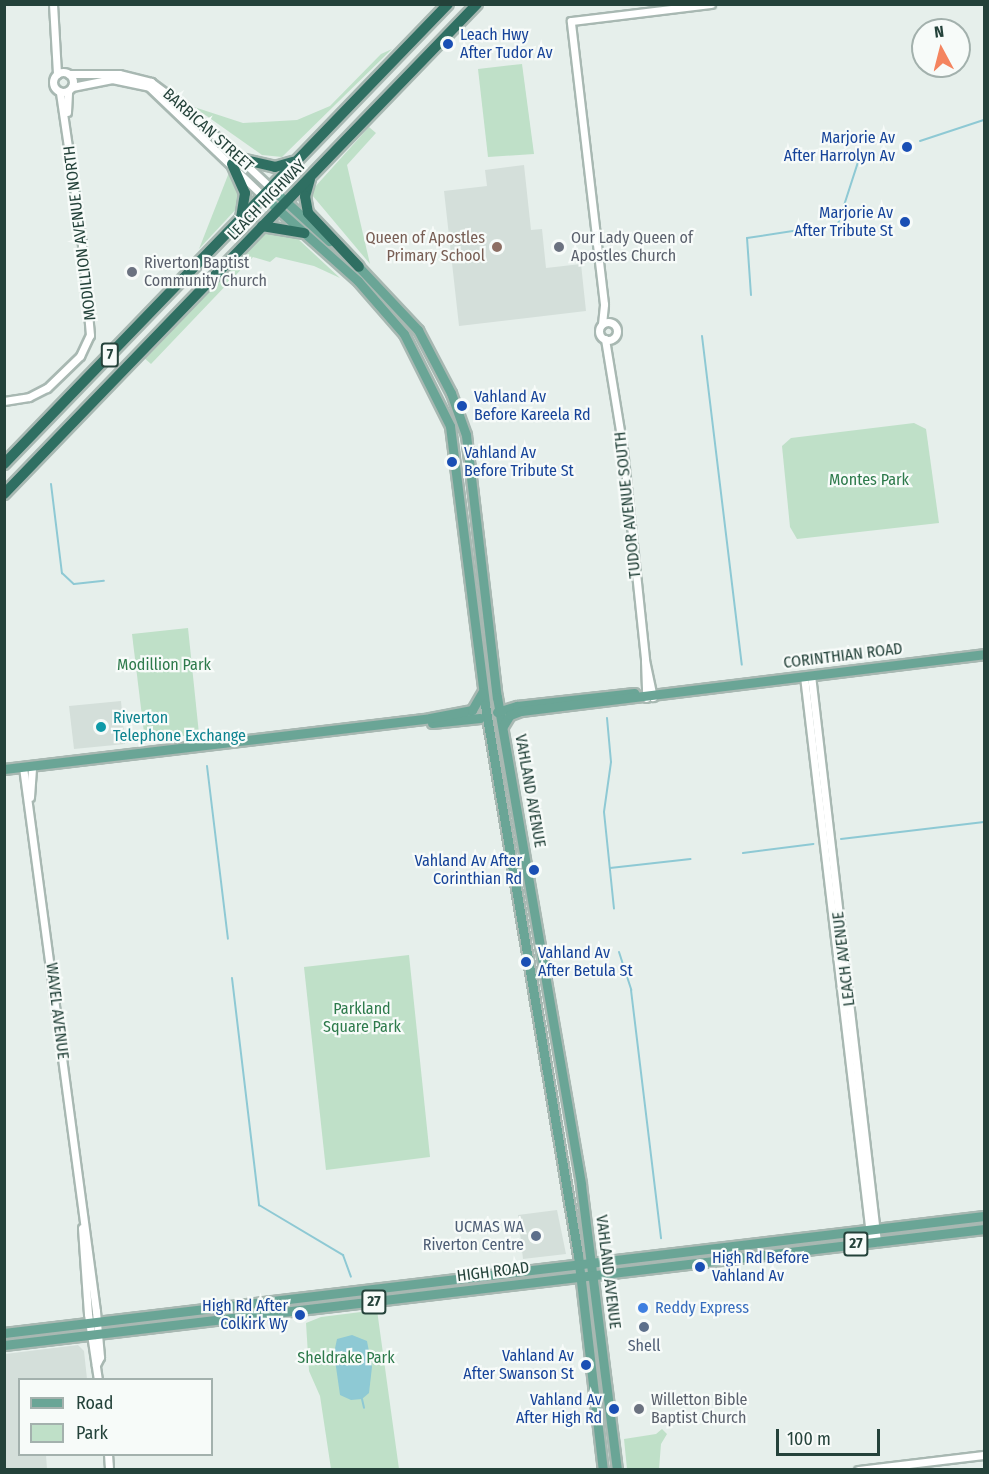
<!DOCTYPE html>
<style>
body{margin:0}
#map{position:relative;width:989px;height:1474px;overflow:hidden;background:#e6efeb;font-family:"Fira Sans Condensed",sans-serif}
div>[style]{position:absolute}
.built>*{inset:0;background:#d4dfda}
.green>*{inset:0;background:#bfe0c8}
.water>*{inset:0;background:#8ec9d4}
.stream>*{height:2px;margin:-1px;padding:0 1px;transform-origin:1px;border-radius:1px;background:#8ec9d4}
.roads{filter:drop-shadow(2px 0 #a8b8b2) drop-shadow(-2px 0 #a8b8b2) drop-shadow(0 2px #a8b8b2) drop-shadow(0 -2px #a8b8b2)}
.minor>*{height:7px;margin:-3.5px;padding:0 3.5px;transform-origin:3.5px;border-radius:3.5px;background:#fff}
.minor>.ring{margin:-3.5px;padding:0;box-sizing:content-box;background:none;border:7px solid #fff;border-radius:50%}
.major>*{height:9px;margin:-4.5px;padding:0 4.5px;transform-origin:4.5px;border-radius:4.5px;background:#6aa596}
.highway>*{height:10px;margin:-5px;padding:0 5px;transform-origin:5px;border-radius:5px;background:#2f6f62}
.dots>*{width:16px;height:16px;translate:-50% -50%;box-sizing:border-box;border:3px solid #f7fbf9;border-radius:50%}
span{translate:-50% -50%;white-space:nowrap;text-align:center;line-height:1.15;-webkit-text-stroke:4.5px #f7fbf9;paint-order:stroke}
.shield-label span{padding:2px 4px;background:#f7fbf9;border:2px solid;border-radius:4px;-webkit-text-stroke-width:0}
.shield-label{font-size:15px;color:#24423a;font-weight:700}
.transit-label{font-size:16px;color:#164399}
.left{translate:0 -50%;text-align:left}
.right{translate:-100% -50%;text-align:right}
.street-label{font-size:16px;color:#24423a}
.education-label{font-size:16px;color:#785e54}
.worship-label{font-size:16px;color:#5b616d}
.park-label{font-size:16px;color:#2d7a4b}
.culture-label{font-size:16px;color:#0d838f}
.service-label{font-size:16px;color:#4e5e75}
.shop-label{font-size:16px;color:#366cbe}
.frame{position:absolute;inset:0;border:6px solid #24423a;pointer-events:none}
.legend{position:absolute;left:18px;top:1378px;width:195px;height:78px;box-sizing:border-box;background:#f7fbf9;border:2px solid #a3b1ad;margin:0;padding:8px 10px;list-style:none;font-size:18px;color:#24423a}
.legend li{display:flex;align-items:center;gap:12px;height:30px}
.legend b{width:30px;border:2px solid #a3b1ad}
.north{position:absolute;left:911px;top:18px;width:60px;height:60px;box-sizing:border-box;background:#f7fbf9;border:2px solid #a3b1ad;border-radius:50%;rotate:353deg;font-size:16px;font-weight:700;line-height:24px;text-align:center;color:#24423a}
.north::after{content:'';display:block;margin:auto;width:21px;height:27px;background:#f4845f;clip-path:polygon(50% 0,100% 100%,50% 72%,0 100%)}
.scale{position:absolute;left:776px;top:1429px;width:104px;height:27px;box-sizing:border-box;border:3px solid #24423a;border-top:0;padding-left:8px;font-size:18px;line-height:21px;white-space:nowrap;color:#24423a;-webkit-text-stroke:4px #f7fbf9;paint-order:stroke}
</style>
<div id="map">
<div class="built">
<i style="clip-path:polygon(524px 165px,531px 230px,542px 229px,546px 268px,581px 264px,586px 311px,459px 326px,444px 191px,487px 186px,485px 170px)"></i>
<i style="clip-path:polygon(121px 701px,125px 744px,74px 749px,69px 706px)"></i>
<i style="clip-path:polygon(557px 1210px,566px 1254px,523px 1259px,518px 1215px)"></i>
<i style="clip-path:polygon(78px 1345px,84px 1351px,87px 1379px,20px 1380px,20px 1454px,46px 1455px,47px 1469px,5px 1469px,5px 1354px)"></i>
</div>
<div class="green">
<i style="clip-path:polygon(392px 49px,282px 157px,262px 155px,194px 107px,243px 123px,297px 120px,330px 106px,381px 54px)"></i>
<i style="clip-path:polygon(522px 64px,534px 154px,488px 157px,478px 69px)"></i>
<i style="clip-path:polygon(369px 127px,376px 133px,347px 165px,370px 264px,312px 195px,314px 188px)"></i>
<i style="clip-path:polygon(230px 170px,239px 184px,239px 206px,199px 249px)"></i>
<i style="clip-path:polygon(264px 230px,297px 238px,340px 278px,314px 266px,276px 257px,270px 262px,253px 257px,151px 364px,142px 356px)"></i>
<i style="clip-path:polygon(914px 423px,926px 429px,939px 523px,797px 539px,790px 527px,782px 446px,791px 438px)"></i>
<i style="clip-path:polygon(188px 628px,199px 734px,145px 741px,132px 634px)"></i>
<i style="clip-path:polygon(409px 955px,430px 1157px,326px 1170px,304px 967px)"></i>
<i style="clip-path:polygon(377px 1310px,399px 1469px,331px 1469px,320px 1396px,309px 1371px,306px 1323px,321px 1317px)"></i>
<i style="clip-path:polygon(662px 1429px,667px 1434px,661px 1444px,659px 1469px,627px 1469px,624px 1439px,656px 1434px)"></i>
</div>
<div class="water">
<i style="clip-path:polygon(352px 1335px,367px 1341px,372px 1367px,369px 1393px,362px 1399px,351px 1400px,340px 1395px,334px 1353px,337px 1339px)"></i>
</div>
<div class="stream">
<i style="left:920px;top:141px;width:67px;rotate:-18.2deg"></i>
<i style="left:751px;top:295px;width:57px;rotate:-94deg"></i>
<i style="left:747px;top:238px;width:92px;rotate:-8.7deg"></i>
<i style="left:838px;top:224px;width:65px;rotate:-72.1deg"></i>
<i style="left:702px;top:336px;width:331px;rotate:83.1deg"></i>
<i style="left:51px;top:484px;width:90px;rotate:83deg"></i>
<i style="left:62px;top:573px;width:16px;rotate:43deg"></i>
<i style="left:74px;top:584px;width:30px;rotate:-6deg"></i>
<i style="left:607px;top:718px;width:44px;rotate:84.8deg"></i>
<i style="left:611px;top:762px;width:50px;rotate:98deg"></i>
<i style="left:604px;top:812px;width:97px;rotate:84.1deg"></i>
<i style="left:207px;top:766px;width:174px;rotate:83.1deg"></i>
<i style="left:841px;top:839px;width:144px;rotate:-6.8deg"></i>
<i style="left:743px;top:853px;width:71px;rotate:-7.3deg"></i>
<i style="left:610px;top:868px;width:81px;rotate:-6.3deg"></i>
<i style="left:619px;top:952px;width:40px;rotate:72deg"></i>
<i style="left:631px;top:990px;width:250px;rotate:83.1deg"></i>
<i style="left:232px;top:978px;width:229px;rotate:83.2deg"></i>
<i style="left:259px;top:1205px;width:98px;rotate:30.8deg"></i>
<i style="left:343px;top:1255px;width:23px;rotate:70deg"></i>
<i style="left:362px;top:1399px;width:9px;rotate:77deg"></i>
</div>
<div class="roads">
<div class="minor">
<i style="left:53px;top:4px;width:70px;rotate:86.7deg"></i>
<i class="ring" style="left:53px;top:72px;width:13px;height:13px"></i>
<i style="left:69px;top:74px;width:50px"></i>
<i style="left:119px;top:74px;width:33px;rotate:14deg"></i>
<i style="left:151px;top:82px;width:44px;rotate:36.6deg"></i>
<i style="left:186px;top:108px;width:117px;rotate:43.3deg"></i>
<i style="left:72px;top:87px;width:41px;rotate:-11.3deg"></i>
<i style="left:112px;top:79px;width:38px;rotate:12deg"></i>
<i style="left:149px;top:87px;width:158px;rotate:43.7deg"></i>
<i style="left:67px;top:112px;width:21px;rotate:-87deg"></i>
<i class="ring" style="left:599px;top:322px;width:11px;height:11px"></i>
<i style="left:602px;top:324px;width:20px;rotate:-84deg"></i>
<i style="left:604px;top:304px;width:285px;rotate:-96.7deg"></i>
<i style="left:571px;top:21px;width:141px;rotate:-6.9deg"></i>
<i style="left:605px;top:339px;width:111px;rotate:80.7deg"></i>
<i style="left:623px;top:449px;width:212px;rotate:84deg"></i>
<i style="left:645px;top:660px;width:38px;rotate:88deg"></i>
<i style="left:4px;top:401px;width:25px;rotate:-9deg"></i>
<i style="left:29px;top:397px;width:20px;rotate:-27deg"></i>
<i style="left:47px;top:388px;width:46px;rotate:-44.1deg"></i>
<i style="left:80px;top:356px;width:23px;rotate:-65deg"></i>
<i style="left:90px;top:335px;width:100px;rotate:-95.1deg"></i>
<i style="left:81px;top:235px;width:145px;rotate:-98.4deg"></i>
<i style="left:645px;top:660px;width:38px;rotate:78deg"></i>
<i style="left:811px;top:675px;width:571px;rotate:83.36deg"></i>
<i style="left:804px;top:676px;width:571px;rotate:83.26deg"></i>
<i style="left:23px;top:767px;width:549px;rotate:82.36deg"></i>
<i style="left:96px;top:1311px;width:46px;rotate:85deg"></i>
<i style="left:100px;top:1357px;width:9px;rotate:117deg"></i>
<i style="left:30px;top:797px;width:31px;rotate:-86deg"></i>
<i style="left:82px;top:1228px;width:86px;rotate:86deg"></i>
<i style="left:88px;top:1314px;width:67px;rotate:81.4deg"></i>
<i style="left:108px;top:1454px;width:16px;rotate:86deg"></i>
<i style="left:858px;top:1470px;width:127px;rotate:-6.8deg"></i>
</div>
<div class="major">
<i style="left:271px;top:188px;width:79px;rotate:42.4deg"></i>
<i style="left:263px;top:196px;width:127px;rotate:41.8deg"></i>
<i style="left:358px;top:281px;width:70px;rotate:49deg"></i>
<i style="left:404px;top:334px;width:103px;rotate:63.4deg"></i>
<i style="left:450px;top:426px;width:281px;rotate:82.8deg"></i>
<i style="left:485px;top:705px;width:558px;rotate:80.4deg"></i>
<i style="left:578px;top:1255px;width:216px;rotate:83.4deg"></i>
<i style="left:356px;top:264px;width:91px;rotate:46.8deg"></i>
<i style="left:418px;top:330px;width:71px;rotate:62.4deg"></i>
<i style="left:451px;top:393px;width:45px;rotate:70.3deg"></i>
<i style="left:466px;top:435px;width:264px;rotate:83.3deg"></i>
<i style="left:497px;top:697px;width:495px;rotate:80.2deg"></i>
<i style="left:581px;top:1185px;width:287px;rotate:82.8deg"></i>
<i style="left:497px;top:712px;width:21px;rotate:-17deg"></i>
<i style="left:517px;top:706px;width:118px;rotate:-6.3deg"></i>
<i style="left:432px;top:723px;width:48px;rotate:-5.9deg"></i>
<i style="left:503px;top:726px;width:13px;rotate:-58deg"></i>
<i style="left:510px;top:715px;width:12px;rotate:-20deg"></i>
<i style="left:521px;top:711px;width:466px;rotate:-7deg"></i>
<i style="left:4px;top:769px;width:429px;rotate:-6.8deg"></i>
<i style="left:430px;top:718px;width:43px;rotate:-10.8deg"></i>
<i style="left:472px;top:710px;width:20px;rotate:-60deg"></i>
<i style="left:4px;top:1333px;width:987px;rotate:-6.81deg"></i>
<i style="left:4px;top:1345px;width:987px;rotate:-6.75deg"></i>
</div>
<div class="highway">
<i style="left:241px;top:159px;width:35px;rotate:13deg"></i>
<i style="left:275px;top:167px;width:19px;rotate:-16deg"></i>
<i style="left:232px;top:164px;width:32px;rotate:66deg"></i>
<i style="left:245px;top:193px;width:25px;rotate:99deg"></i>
<i style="left:310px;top:179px;width:18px;rotate:106deg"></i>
<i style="left:305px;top:196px;width:17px;rotate:80deg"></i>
<i style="left:308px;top:213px;width:74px;rotate:46.6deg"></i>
<i style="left:262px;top:226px;width:43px;rotate:9.5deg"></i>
<i style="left:4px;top:464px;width:639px;rotate:-46.01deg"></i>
<i style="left:4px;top:494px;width:681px;rotate:-46.01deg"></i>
</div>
</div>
<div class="dots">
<i style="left:448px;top:44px;background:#1a4fb4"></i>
<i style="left:907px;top:147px;background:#1a4fb4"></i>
<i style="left:905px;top:222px;background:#1a4fb4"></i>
<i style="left:497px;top:247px;background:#8d6e63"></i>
<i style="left:559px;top:247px;background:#6b7280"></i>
<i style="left:132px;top:272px;background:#6b7280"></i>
<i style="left:462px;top:406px;background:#1a4fb4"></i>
<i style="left:452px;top:462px;background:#1a4fb4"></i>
<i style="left:101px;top:727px;background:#0f9aa8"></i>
<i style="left:534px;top:870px;background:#1a4fb4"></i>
<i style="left:526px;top:962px;background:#1a4fb4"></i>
<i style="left:536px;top:1236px;background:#5c6f8a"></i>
<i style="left:700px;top:1267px;background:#1a4fb4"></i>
<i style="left:643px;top:1308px;background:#3f7fe0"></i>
<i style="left:300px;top:1315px;background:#1a4fb4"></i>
<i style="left:644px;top:1327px;background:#5c6f8a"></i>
<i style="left:586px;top:1365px;background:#1a4fb4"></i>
<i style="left:614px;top:1409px;background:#1a4fb4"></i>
<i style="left:639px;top:1409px;background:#6b7280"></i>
</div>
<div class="shield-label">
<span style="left:110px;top:355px">7</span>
<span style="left:856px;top:1244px">27</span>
<span style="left:374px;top:1302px">27</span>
</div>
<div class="transit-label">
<span class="left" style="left:460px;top:44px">Leach Hwy<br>After Tudor Av</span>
<span class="right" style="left:895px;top:147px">Marjorie Av<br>After Harrolyn Av</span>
<span class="right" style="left:893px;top:222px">Marjorie Av<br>After Tribute St</span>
<span class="left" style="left:474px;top:406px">Vahland Av<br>Before Kareela Rd</span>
<span class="left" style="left:464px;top:462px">Vahland Av<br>Before Tribute St</span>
<span class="right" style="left:522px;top:870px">Vahland Av After<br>Corinthian Rd</span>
<span class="left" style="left:538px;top:962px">Vahland Av<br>After Betula St</span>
<span class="left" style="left:712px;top:1267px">High Rd Before<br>Vahland Av</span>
<span class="right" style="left:288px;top:1315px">High Rd After<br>Colkirk Wy</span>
<span class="right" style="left:574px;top:1365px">Vahland Av<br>After Swanson St</span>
<span class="right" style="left:602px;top:1409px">Vahland Av<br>After High Rd</span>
</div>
<div class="street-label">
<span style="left:208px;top:130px;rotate:42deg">BARBICAN STREET</span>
<span style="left:267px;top:200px;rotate:-46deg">LEACH HIGHWAY</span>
<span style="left:80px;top:233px;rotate:-97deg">MODILLION AVENUE NORTH</span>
<span style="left:628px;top:505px;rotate:-96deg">TUDOR AVENUE SOUTH</span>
<span style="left:843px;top:656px;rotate:-7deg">CORINTHIAN ROAD</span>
<span style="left:530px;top:791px;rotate:80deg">VAHLAND AVENUE</span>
<span style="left:844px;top:959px;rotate:-97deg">LEACH AVENUE</span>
<span style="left:57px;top:1011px;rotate:83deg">WAVEL AVENUE</span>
<span style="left:493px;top:1272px;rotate:-7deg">HIGH ROAD</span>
<span style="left:608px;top:1272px;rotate:83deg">VAHLAND AVENUE</span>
</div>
<div class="education-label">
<span class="right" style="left:485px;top:247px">Queen of Apostles<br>Primary School</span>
</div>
<div class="worship-label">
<span class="left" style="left:571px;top:247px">Our Lady Queen of<br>Apostles Church</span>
<span class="left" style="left:144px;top:272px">Riverton Baptist<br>Community Church</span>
<span class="left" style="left:651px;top:1409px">Willetton Bible<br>Baptist Church</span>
</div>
<div class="park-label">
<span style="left:869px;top:480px">Montes Park</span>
<span style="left:164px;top:665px">Modillion Park</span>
<span style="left:362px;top:1018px">Parkland<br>Square Park</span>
<span style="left:346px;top:1358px">Sheldrake Park</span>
</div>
<div class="culture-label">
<span class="left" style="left:113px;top:727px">Riverton<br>Telephone Exchange</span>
</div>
<div class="service-label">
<span class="right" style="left:524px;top:1236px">UCMAS WA<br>Riverton Centre</span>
<span style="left:644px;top:1346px">Shell</span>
</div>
<div class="shop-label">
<span class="left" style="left:655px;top:1308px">Reddy Express</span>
</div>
<div class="frame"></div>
<ul class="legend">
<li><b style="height:8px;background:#6aa596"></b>Road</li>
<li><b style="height:16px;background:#bfe0c8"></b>Park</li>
</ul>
<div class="north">N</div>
<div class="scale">100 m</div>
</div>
